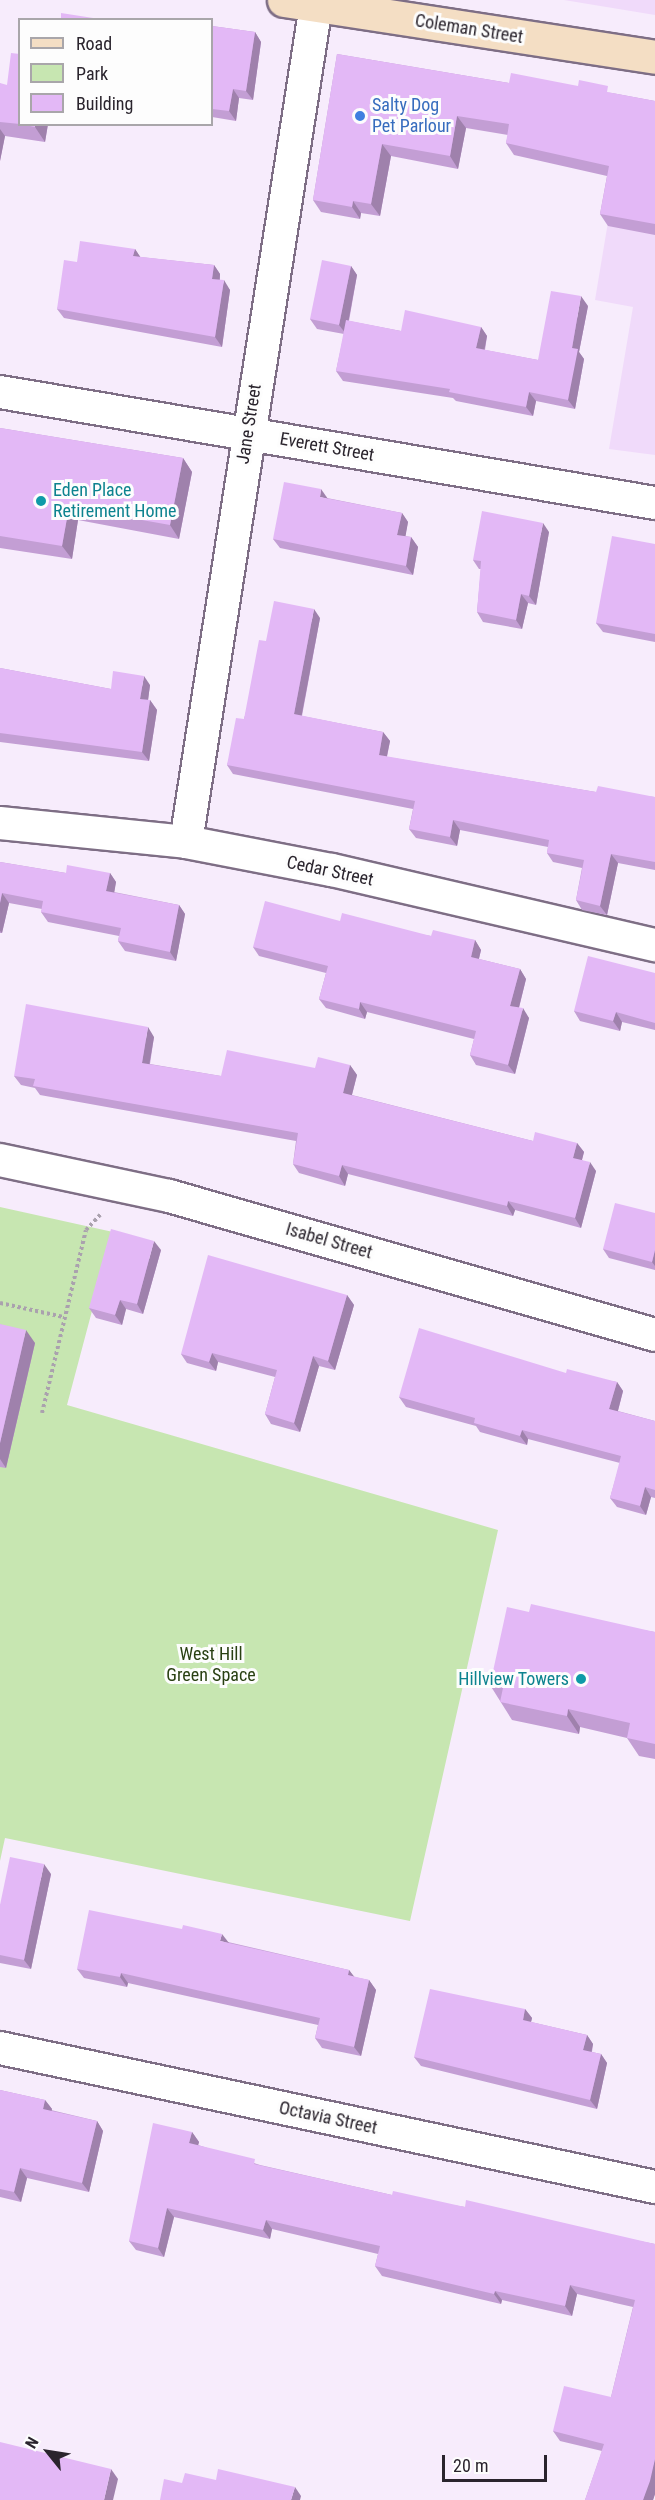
<!DOCTYPE html>
<style>
body{margin:0}
#map{position:relative;width:655px;height:2500px;overflow:hidden;background:#f7ecfc;font-family:"Roboto Condensed",sans-serif}
div>[style]{position:absolute}
.built>*{inset:0;background:#f0dafa}
.green>*{inset:0;background:#c7e6b1}
.path>*{height:4px;margin-top:-2px;transform-origin:0;background:repeating-linear-gradient(90deg,#aaa1ae 0 3px,transparent 0 6px)}
.roads{filter:drop-shadow(2px 0 #7e6e85) drop-shadow(-2px 0 #7e6e85) drop-shadow(0 2px #7e6e85) drop-shadow(0 -2px #7e6e85)}
.street>*{height:32px;margin:-16px;padding:0 16px;transform-origin:16px;border-radius:16px;background:#fff}
.secondary>*{height:33px;margin:-16.5px;padding:0 16.5px;transform-origin:16.5px;border-radius:16.5px;background:#f4dec4}
.wall>*{inset:0;background:#c39ed4}
.shaded-wall>*{inset:0;background:#9f81ac}
.building>*{inset:0;background:#e3b8f6}
.dots>*{width:16px;height:16px;translate:-50% -50%;box-sizing:border-box;border:3px solid #fdfdfd;border-radius:50%}
span{translate:-50% -50%;white-space:nowrap;text-align:center;line-height:1.15;-webkit-text-stroke:6px #fdfdfd;paint-order:stroke}
.street-label{font-size:18px;color:#2a242d}
.shop-label{font-size:18px;color:#366cbe}
.left{translate:0 -50%;text-align:left}
.culture-label{font-size:18px;color:#0d838f}
.right{translate:-100% -50%;text-align:right}
.park-label{font-size:18px;color:#294012}
.legend{position:absolute;left:18px;top:18px;width:195px;height:108px;box-sizing:border-box;background:#fdfdfd;border:2px solid #a9a6aa;margin:0;padding:8px 10px;list-style:none;font-size:18px;color:#2a242d}
.legend li{display:flex;align-items:center;gap:12px;height:30px}
.legend b{width:30px;border:2px solid #a9a6aa}
.north{position:absolute;left:18px;top:2422px;width:60px;height:60px;-webkit-text-stroke:4px #fdfdfd;paint-order:stroke;rotate:300deg;font-size:16px;font-weight:700;line-height:24px;text-align:center;color:#2a242d}
.north::after{content:'';display:block;margin:auto;width:21px;height:27px;background:#2a242d;clip-path:polygon(50% 0,100% 100%,50% 72%,0 100%)}
.scale{position:absolute;left:442px;top:2455px;width:105px;height:27px;box-sizing:border-box;border:3px solid #2a242d;border-top:0;padding-left:8px;font-size:18px;line-height:21px;white-space:nowrap;color:#2a242d;-webkit-text-stroke:4px #fdfdfd;paint-order:stroke}
</style>
<div id="map">
<div class="built">
<i style="clip-path:polygon(564px 0,655px 0,655px 15px)"></i>
<i style="clip-path:polygon(627px 108px,655px 112px,655px 455px,609px 449px,633px 307px,595px 300px)"></i>
</div>
<div class="green">
<i style="clip-path:polygon(0 1207px,113px 1232px,67px 1405px,498px 1530px,410px 1921px,5px 1838px,0 1861px)"></i>
</div>
<div class="path">
<i style="left:0;top:1303px;width:65px;rotate:12.5deg"></i>
<i style="left:42px;top:1413px;width:188px;rotate:-76.5deg"></i>
<i style="left:86px;top:1230px;width:21px;rotate:-47deg"></i>
</div>
<div class="roads">
<div class="street">
<i style="left:0;top:392px;width:664px;rotate:9.62deg"></i>
<i style="left:0;top:823px;width:187px;rotate:5.8deg"></i>
<i style="left:186px;top:842px;width:149px;rotate:10.9deg"></i>
<i style="left:332px;top:870px;width:332px;rotate:13.1deg"></i>
<i style="left:186px;top:842px;width:847px;rotate:-81.17deg"></i>
<i style="left:0;top:1160px;width:173px;rotate:12deg"></i>
<i style="left:169px;top:1196px;width:505px;rotate:15.96deg"></i>
<i style="left:0;top:2048px;width:670px;rotate:11.98deg"></i>
</div>
<div class="secondary">
<i style="left:284px;top:0;width:375px;rotate:8.7deg"></i>
</div>
</div>
<div class="wall">
<i style="clip-path:polygon(212px 26px,255px 32px,261px 42px,253px 100px,239px 98px,236px 121px,212px 117px)"></i>
<i style="clip-path:polygon(337px 54px,509px 83px,612px 93px,655px 101px,655px 235px,608px 226px,600px 214px,607px 176px,514px 155px,506px 143px,508px 135px,466px 128px,458px 169px,391px 156px,380px 216px,361px 213px,360px 219px,321px 212px,313px 200px)"></i>
<i style="clip-path:polygon(0 83px,20px 124px,48px 124px,45px 142px,5px 136px,0 161px)"></i>
<i style="clip-path:polygon(135px 249px,140px 257px,214px 265px,220px 274px,220px 280px,230px 290px,222px 347px,64px 318px,57px 309px,77px 262px)"></i>
<i style="clip-path:polygon(351px 266px,357px 275px,349px 321px,401px 331px,481px 327px,487px 336px,485px 350px,538px 360px,588px 306px,579px 352px,584px 359px,575px 409px,536px 401px,533px 416px,456px 401px,453px 398px,343px 381px,336px 371px,344px 334px,317px 329px,310px 319px)"></i>
<i style="clip-path:polygon(0 428px,183px 458px,192px 472px,179px 539px,78px 520px,72px 559px,0 548px)"></i>
<i style="clip-path:polygon(327px 498px,402px 513px,408px 522px,405px 536px,411px 537px,418px 547px,413px 575px,280px 548px,273px 539px)"></i>
<i style="clip-path:polygon(549px 532px,536px 605px,528px 603px,522px 629px,483px 622px,477px 612px,481px 569px,479px 569px,473px 560px)"></i>
<i style="clip-path:polygon(655px 544px,655px 642px,603px 632px,596px 623px)"></i>
<i style="clip-path:polygon(320px 618px,302px 716px,383px 732px,390px 741px,387px 757px,596px 792px,655px 797px,655px 870px,618px 863px,607px 915px,582px 910px,576px 900px,582px 868px,553px 862px,547px 853px,548px 847px,460px 830px,457px 846px,416px 838px,409px 829px,413px 809px,233px 774px,227px 765px,244px 719px,266px 641px)"></i>
<i style="clip-path:polygon(0 668px,111px 689px,150px 685px,148px 700px,150px 700px,157px 710px,149px 761px,0 742px)"></i>
<i style="clip-path:polygon(0 862px,66px 873px,110px 873px,116px 882px,114px 892px,179px 905px,185px 914px,176px 961px,125px 951px,118px 941px,119px 936px,48px 922px,41px 912px,42px 909px,9px 903px,2px 933px,0 933px)"></i>
<i style="clip-path:polygon(340px 921px,431px 936px,475px 940px,481px 950px,479px 959px,520px 969px,526px 979px,519px 1008px,529px 1018px,515px 1074px,476px 1065px,470px 1055px,474px 1039px,367px 1012px,365px 1019px,326px 1008px,319px 999px,326px 973px,259px 956px,253px 947px)"></i>
<i style="clip-path:polygon(655px 973px,655px 1030px,622px 1022px,620px 1031px,580px 1021px,574px 1011px)"></i>
<i style="clip-path:polygon(154px 1037px,150px 1064px,221px 1076px,350px 1065px,357px 1075px,352px 1095px,533px 1141px,577px 1143px,584px 1152px,582px 1160px,596px 1171px,581px 1228px,515px 1210px,513px 1216px,348px 1174px,345px 1186px,299px 1173px,293px 1164px,296px 1141px,40px 1095px,35px 1088px,21px 1085px,14px 1076px)"></i>
<i style="clip-path:polygon(655px 1213px,655px 1270px,609px 1258px,603px 1249px)"></i>
<i style="clip-path:polygon(161px 1250px,143px 1314px,126px 1309px,122px 1325px,96px 1318px,89px 1308px)"></i>
<i style="clip-path:polygon(347px 1295px,354px 1305px,335px 1370px,319px 1366px,300px 1432px,271px 1424px,265px 1414px,275px 1377px,218px 1362px,216px 1371px,187px 1363px,181px 1354px)"></i>
<i style="clip-path:polygon(0 1324px,35px 1343px,6px 1468px,0 1467px)"></i>
<i style="clip-path:polygon(566px 1373px,617px 1382px,623px 1391px,618px 1411px,655px 1421px,655px 1498px,651px 1497px,646px 1515px,617px 1507px,610px 1498px,620px 1463px,528px 1439px,527px 1445px,480px 1432px,476px 1426px,406px 1407px,399px 1397px)"></i>
<i style="clip-path:polygon(529px 1612px,655px 1632px,655px 1759px,639px 1756px,627px 1738px,580px 1727px,579px 1734px,512px 1720px,490px 1685px)"></i>
<i style="clip-path:polygon(51px 1874px,31px 1969px,0 1963px,0 1905px)"></i>
<i style="clip-path:polygon(228px 1942px,349px 1970px,354px 1977px,369px 1980px,376px 1990px,361px 2056px,322px 2048px,315px 2038px,318px 2025px,128px 1983px,127px 1987px,84px 1978px,77px 1969px)"></i>
<i style="clip-path:polygon(525px 2009px,532px 2018px,531px 2022px,587px 2035px,593px 2044px,592px 2052px,601px 2054px,607px 2063px,597px 2109px,421px 2066px,414px 2057px)"></i>
<i style="clip-path:polygon(0 2090px,45px 2100px,52px 2109px,51px 2110px,97px 2121px,103px 2131px,89px 2192px,27px 2178px,21px 2202px,0 2197px)"></i>
<i style="clip-path:polygon(192px 2132px,199px 2142px,198px 2145px,260px 2165px,392px 2195px,465px 2207px,655px 2244px,655px 2494px,653px 2500px,585px 2500px,602px 2451px,560px 2441px,553px 2431px,611px 2397px,633px 2307px,577px 2294px,572px 2316px,502px 2300px,501px 2304px,382px 2276px,375px 2266px,378px 2254px,272px 2229px,270px 2239px,174px 2217px,164px 2257px,136px 2250px,129px 2241px)"></i>
</div>
<div class="shaded-wall">
<i style="clip-path:polygon(255px 32px,261px 42px,253px 100px,246px 91px)"></i>
<i style="clip-path:polygon(233px 89px,239px 98px,236px 121px,229px 111px)"></i>
<i style="clip-path:polygon(457px 116px,466px 128px,458px 169px,450px 156px)"></i>
<i style="clip-path:polygon(35px 124px,48px 124px,45px 142px,35px 127px)"></i>
<i style="clip-path:polygon(0 129px,5px 136px,0 161px)"></i>
<i style="clip-path:polygon(382px 144px,391px 156px,380px 216px,371px 204px)"></i>
<i style="clip-path:polygon(353px 201px,361px 213px,360px 219px,352px 207px)"></i>
<i style="clip-path:polygon(135px 249px,141px 258px,133px 256px)"></i>
<i style="clip-path:polygon(214px 265px,220px 274px,219px 288px,212px 279px)"></i>
<i style="clip-path:polygon(351px 266px,357px 275px,346px 334px,339px 325px)"></i>
<i style="clip-path:polygon(224px 280px,230px 290px,222px 347px,215px 337px)"></i>
<i style="clip-path:polygon(581px 296px,588px 306px,579px 352px,584px 359px,575px 409px,568px 400px,572px 348px)"></i>
<i style="clip-path:polygon(481px 327px,487px 336px,483px 357px,476px 348px)"></i>
<i style="clip-path:polygon(529px 392px,536px 401px,533px 416px,526px 407px)"></i>
<i style="clip-path:polygon(183px 458px,192px 472px,179px 539px,170px 525px)"></i>
<i style="clip-path:polygon(321px 489px,328px 499px,320px 497px)"></i>
<i style="clip-path:polygon(69px 507px,78px 520px,72px 559px,62px 546px)"></i>
<i style="clip-path:polygon(402px 513px,408px 522px,404px 545px,397px 535px)"></i>
<i style="clip-path:polygon(543px 523px,549px 532px,536px 605px,529px 596px)"></i>
<i style="clip-path:polygon(411px 537px,418px 547px,413px 575px,406px 566px)"></i>
<i style="clip-path:polygon(521px 594px,528px 603px,522px 629px,516px 620px)"></i>
<i style="clip-path:polygon(314px 609px,320px 618px,300px 724px,294px 714px)"></i>
<i style="clip-path:polygon(144px 676px,150px 685px,147px 708px,140px 699px)"></i>
<i style="clip-path:polygon(150px 700px,157px 710px,149px 761px,142px 752px)"></i>
<i style="clip-path:polygon(383px 732px,390px 741px,385px 765px,379px 755px)"></i>
<i style="clip-path:polygon(453px 820px,460px 830px,457px 846px,450px 837px)"></i>
<i style="clip-path:polygon(611px 854px,618px 863px,607px 915px,600px 906px)"></i>
<i style="clip-path:polygon(110px 873px,116px 882px,113px 900px,106px 891px)"></i>
<i style="clip-path:polygon(2px 893px,9px 903px,2px 933px,0 931px,0 903px)"></i>
<i style="clip-path:polygon(179px 905px,185px 914px,176px 961px,170px 952px)"></i>
<i style="clip-path:polygon(475px 940px,481px 950px,477px 966px,471px 957px)"></i>
<i style="clip-path:polygon(520px 969px,526px 979px,517px 1015px,510px 1006px)"></i>
<i style="clip-path:polygon(360px 1002px,367px 1012px,365px 1019px,359px 1009px)"></i>
<i style="clip-path:polygon(523px 1008px,529px 1018px,515px 1074px,508px 1065px)"></i>
<i style="clip-path:polygon(616px 1012px,622px 1022px,620px 1031px,613px 1021px)"></i>
<i style="clip-path:polygon(148px 1027px,154px 1037px,148px 1072px,142px 1063px)"></i>
<i style="clip-path:polygon(350px 1065px,357px 1075px,350px 1102px,343px 1093px)"></i>
<i style="clip-path:polygon(577px 1143px,584px 1152px,580px 1167px,573px 1158px)"></i>
<i style="clip-path:polygon(590px 1162px,596px 1171px,581px 1228px,575px 1218px)"></i>
<i style="clip-path:polygon(342px 1165px,348px 1174px,345px 1186px,339px 1176px)"></i>
<i style="clip-path:polygon(508px 1201px,515px 1210px,513px 1216px,507px 1206px)"></i>
<i style="clip-path:polygon(154px 1241px,161px 1250px,143px 1314px,137px 1304px)"></i>
<i style="clip-path:polygon(655px 1250px,655px 1266px,652px 1262px)"></i>
<i style="clip-path:polygon(347px 1295px,354px 1305px,335px 1370px,328px 1361px)"></i>
<i style="clip-path:polygon(120px 1300px,126px 1309px,122px 1325px,115px 1315px)"></i>
<i style="clip-path:polygon(26px 1330px,35px 1343px,6px 1468px,0 1459px,0 1443px)"></i>
<i style="clip-path:polygon(212px 1353px,218px 1362px,216px 1371px,209px 1362px)"></i>
<i style="clip-path:polygon(313px 1356px,319px 1366px,300px 1432px,294px 1423px)"></i>
<i style="clip-path:polygon(617px 1382px,623px 1391px,616px 1418px,609px 1409px)"></i>
<i style="clip-path:polygon(522px 1430px,528px 1439px,527px 1445px,520px 1436px)"></i>
<i style="clip-path:polygon(645px 1487px,651px 1497px,646px 1515px,640px 1506px)"></i>
<i style="clip-path:polygon(568px 1709px,580px 1727px,579px 1734px,567px 1716px)"></i>
<i style="clip-path:polygon(44px 1864px,51px 1874px,31px 1969px,24px 1960px)"></i>
<i style="clip-path:polygon(222px 1934px,229px 1943px,220px 1941px)"></i>
<i style="clip-path:polygon(349px 1970px,356px 1979px,348px 1975px)"></i>
<i style="clip-path:polygon(121px 1973px,128px 1983px,127px 1987px,120px 1977px)"></i>
<i style="clip-path:polygon(369px 1980px,376px 1990px,361px 2056px,354px 2047px)"></i>
<i style="clip-path:polygon(525px 2009px,532px 2018px,529px 2030px,523px 2020px)"></i>
<i style="clip-path:polygon(587px 2035px,593px 2044px,590px 2059px,583px 2050px)"></i>
<i style="clip-path:polygon(601px 2054px,607px 2063px,597px 2109px,590px 2100px)"></i>
<i style="clip-path:polygon(45px 2100px,52px 2109px,50px 2118px,43px 2109px)"></i>
<i style="clip-path:polygon(97px 2121px,103px 2131px,89px 2192px,82px 2183px)"></i>
<i style="clip-path:polygon(192px 2132px,199px 2142px,196px 2153px,189px 2143px)"></i>
<i style="clip-path:polygon(20px 2168px,27px 2178px,21px 2202px,14px 2192px)"></i>
<i style="clip-path:polygon(167px 2208px,174px 2217px,164px 2257px,158px 2248px)"></i>
<i style="clip-path:polygon(266px 2220px,272px 2229px,270px 2239px,263px 2230px)"></i>
<i style="clip-path:polygon(570px 2285px,577px 2294px,572px 2316px,565px 2306px)"></i>
<i style="clip-path:polygon(495px 2291px,502px 2300px,501px 2304px,494px 2294px)"></i>
<i style="clip-path:polygon(655px 2459px,655px 2494px,653px 2500px,643px 2500px)"></i>
<i style="clip-path:polygon(111px 2469px,118px 2479px,113px 2500px,104px 2500px)"></i>
<i style="clip-path:polygon(295px 2487px,301px 2496px,300px 2500px,291px 2500px)"></i>
</div>
<div class="building">
<i style="clip-path:polygon(61px 13px,106px 20px,61px 20px)"></i>
<i style="clip-path:polygon(212px 26px,255px 32px,246px 91px,233px 89px,229px 111px,212px 109px)"></i>
<i style="clip-path:polygon(11px 53px,20px 54px,20px 124px,0 122px,0 83px,7px 85px)"></i>
<i style="clip-path:polygon(337px 54px,509px 83px,511px 73px,578px 86px,579px 80px,608px 86px,607px 92px,655px 101px,655px 224px,600px 214px,609px 166px,506px 143px,509px 124px,457px 116px,450px 156px,382px 144px,371px 204px,353px 201px,352px 207px,313px 200px)"></i>
<i style="clip-path:polygon(20px 124px,35px 124px,35px 127px)"></i>
<i style="clip-path:polygon(80px 241px,135px 249px,133px 256px,214px 265px,212px 279px,224px 280px,215px 337px,57px 309px,64px 260px,77px 262px)"></i>
<i style="clip-path:polygon(322px 260px,351px 266px,339px 325px,310px 319px)"></i>
<i style="clip-path:polygon(551px 291px,581px 296px,572px 348px,578px 349px,568px 400px,529px 392px,526px 407px,449px 392px,450px 389px,336px 371px,346px 320px,401px 331px,405px 310px,481px 327px,476px 348px,538px 360px)"></i>
<i style="clip-path:polygon(0 428px,183px 458px,170px 525px,69px 507px,62px 546px,0 536px)"></i>
<i style="clip-path:polygon(284px 482px,321px 489px,320px 497px,402px 513px,397px 535px,411px 537px,406px 566px,273px 539px)"></i>
<i style="clip-path:polygon(482px 511px,543px 523px,529px 596px,521px 594px,516px 620px,477px 612px,481px 561px,473px 560px)"></i>
<i style="clip-path:polygon(612px 536px,655px 544px,655px 634px,596px 623px)"></i>
<i style="clip-path:polygon(274px 601px,314px 609px,294px 714px,383px 732px,379px 755px,596px 792px,598px 786px,655px 797px,655px 862px,611px 854px,600px 906px,576px 900px,584px 860px,547px 853px,549px 840px,453px 820px,450px 837px,409px 829px,415px 801px,227px 765px,236px 718px,244px 719px,259px 640px,266px 641px)"></i>
<i style="clip-path:polygon(0 668px,111px 689px,113px 671px,144px 676px,140px 699px,150px 700px,142px 752px,0 733px)"></i>
<i style="clip-path:polygon(0 862px,66px 873px,67px 865px,110px 873px,106px 891px,179px 905px,170px 952px,118px 941px,121px 928px,41px 912px,43px 901px,2px 893px,0 903px)"></i>
<i style="clip-path:polygon(265px 901px,340px 921px,342px 913px,431px 936px,433px 930px,475px 940px,471px 957px,520px 969px,510px 1006px,523px 1008px,508px 1065px,470px 1055px,476px 1031px,360px 1002px,359px 1009px,319px 999px,328px 966px,253px 947px)"></i>
<i style="clip-path:polygon(588px 956px,655px 973px,655px 1023px,616px 1012px,613px 1021px,574px 1011px)"></i>
<i style="clip-path:polygon(26px 1004px,148px 1027px,142px 1063px,221px 1076px,227px 1050px,315px 1068px,318px 1057px,350px 1065px,343px 1093px,533px 1141px,535px 1132px,577px 1143px,573px 1158px,590px 1162px,575px 1218px,508px 1201px,507px 1206px,342px 1165px,339px 1176px,293px 1164px,298px 1133px,33px 1086px,35px 1079px,14px 1076px)"></i>
<i style="clip-path:polygon(615px 1203px,655px 1213px,655px 1250px,652px 1262px,603px 1249px)"></i>
<i style="clip-path:polygon(111px 1229px,154px 1241px,137px 1304px,120px 1300px,115px 1315px,89px 1308px)"></i>
<i style="clip-path:polygon(208px 1255px,347px 1295px,328px 1361px,313px 1356px,294px 1423px,265px 1414px,277px 1370px,212px 1353px,209px 1362px,181px 1354px)"></i>
<i style="clip-path:polygon(0 1324px,26px 1330px,0 1443px)"></i>
<i style="clip-path:polygon(419px 1328px,566px 1373px,567px 1369px,617px 1382px,609px 1409px,655px 1421px,655px 1490px,645px 1487px,640px 1506px,610px 1498px,621px 1456px,522px 1430px,520px 1436px,474px 1423px,475px 1418px,399px 1397px)"></i>
<i style="clip-path:polygon(531px 1604px,655px 1632px,655px 1744px,627px 1738px,630px 1723px,568px 1709px,567px 1716px,500px 1702px,503px 1688px,490px 1685px,507px 1607px,529px 1612px)"></i>
<i style="clip-path:polygon(10px 1857px,44px 1864px,24px 1960px,0 1955px,0 1905px)"></i>
<i style="clip-path:polygon(89px 1910px,182px 1929px,183px 1925px,222px 1934px,220px 1941px,349px 1970px,348px 1975px,369px 1980px,354px 2047px,315px 2038px,320px 2018px,121px 1973px,120px 1977px,77px 1969px)"></i>
<i style="clip-path:polygon(430px 1989px,525px 2009px,523px 2020px,587px 2035px,583px 2050px,601px 2054px,590px 2100px,414px 2057px)"></i>
<i style="clip-path:polygon(0 2090px,45px 2100px,43px 2109px,97px 2121px,82px 2183px,20px 2168px,14px 2192px,0 2189px)"></i>
<i style="clip-path:polygon(153px 2123px,192px 2132px,189px 2143px,255px 2159px,254px 2164px,392px 2195px,393px 2191px,465px 2207px,466px 2200px,655px 2244px,655px 2459px,650px 2481px,643px 2500px,585px 2500px,604px 2444px,553px 2431px,564px 2386px,611px 2397px,635px 2300px,570px 2285px,565px 2306px,495px 2291px,494px 2294px,375px 2266px,380px 2246px,266px 2220px,263px 2230px,167px 2208px,158px 2248px,129px 2241px)"></i>
<i style="clip-path:polygon(0 2442px,111px 2469px,104px 2500px,0 2500px)"></i>
<i style="clip-path:polygon(218px 2469px,295px 2487px,291px 2500px,160px 2500px,164px 2479px,182px 2483px,185px 2473px,216px 2480px)"></i>
</div>
<div class="dots">
<i style="left:360px;top:116px;background:#3f7fe0"></i>
<i style="left:41px;top:501px;background:#0f9aa8"></i>
<i style="left:581px;top:1679px;background:#0f9aa8"></i>
</div>
<div class="street-label">
<span style="left:469px;top:29px;rotate:9deg">Coleman Street</span>
<span style="left:249px;top:424px;rotate:-81deg">Jane Street</span>
<span style="left:327px;top:447px;rotate:10deg">Everett Street</span>
<span style="left:330px;top:871px;rotate:12deg">Cedar Street</span>
<span style="left:329px;top:1241px;rotate:16deg">Isabel Street</span>
<span style="left:328px;top:2118px;rotate:12deg">Octavia Street</span>
</div>
<div class="shop-label">
<span class="left" style="left:372px;top:116px">Salty Dog<br>Pet Parlour</span>
</div>
<div class="culture-label">
<span class="left" style="left:53px;top:501px">Eden Place<br>Retirement Home</span>
<span class="right" style="left:569px;top:1679px">Hillview Towers</span>
</div>
<div class="park-label">
<span style="left:211px;top:1665px">West Hill<br>Green Space</span>
</div>
<ul class="legend">
<li><b style="height:8px;background:#f4dec4"></b>Road</li>
<li><b style="height:16px;background:#c7e6b1"></b>Park</li>
<li><b style="height:16px;background:#e3b8f6"></b>Building</li>
</ul>
<div class="north">N</div>
<div class="scale">20 m</div>
</div>
